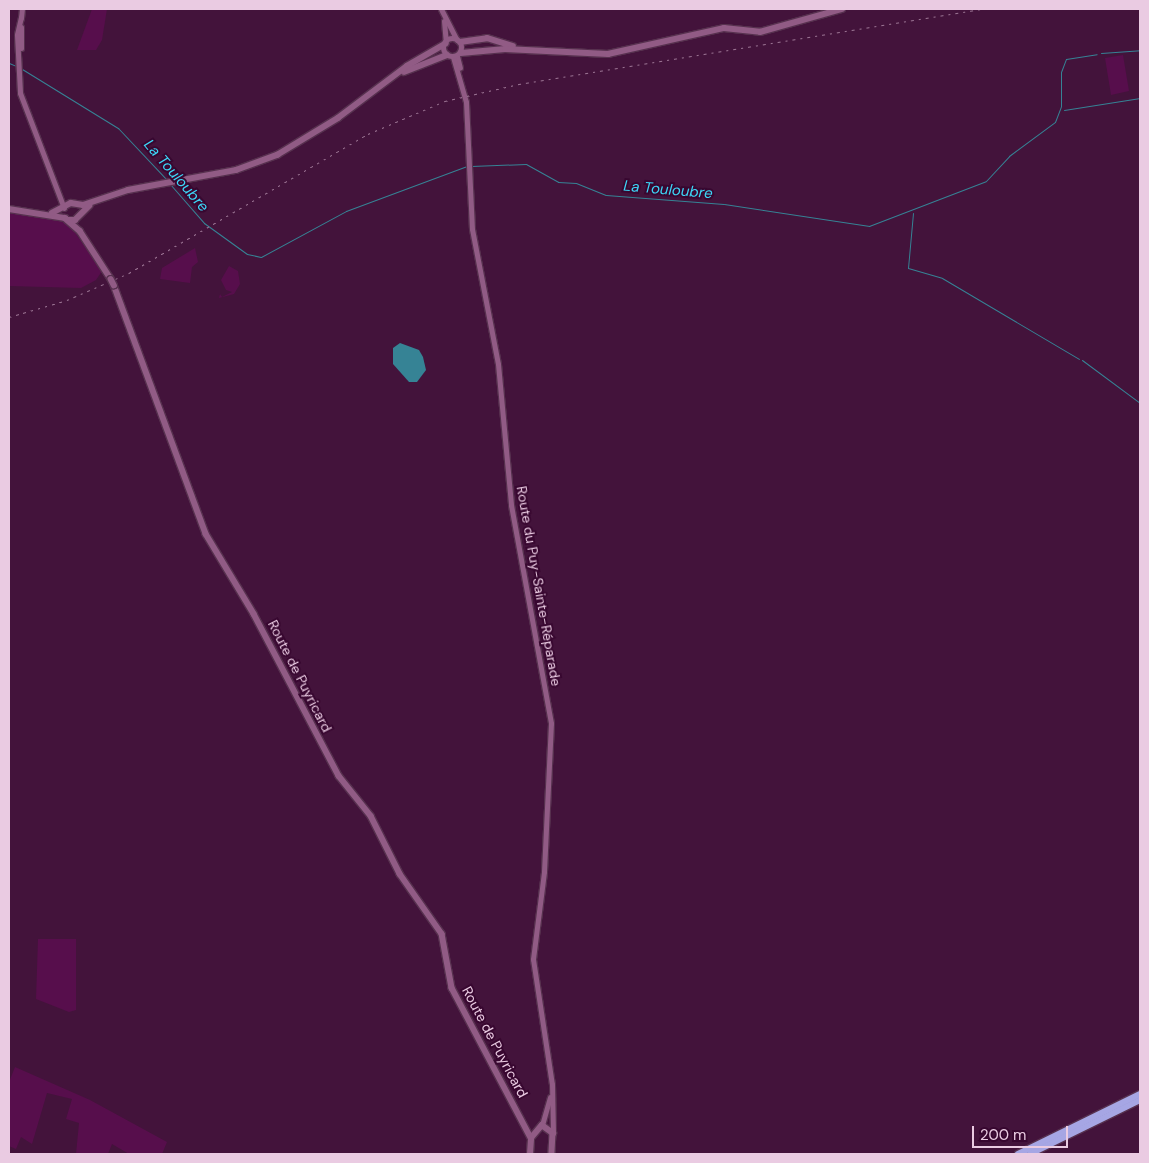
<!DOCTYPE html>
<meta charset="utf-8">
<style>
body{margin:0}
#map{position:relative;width:1149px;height:1163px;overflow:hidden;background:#43133b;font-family:"DM Sans",sans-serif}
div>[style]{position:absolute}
.green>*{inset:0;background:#570e4c}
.water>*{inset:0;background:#368395}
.stream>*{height:1px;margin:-0.5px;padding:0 0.5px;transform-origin:0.5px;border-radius:0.5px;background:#368395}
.roads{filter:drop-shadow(1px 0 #57314f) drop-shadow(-1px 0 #57314f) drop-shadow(0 1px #57314f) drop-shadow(0 -1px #57314f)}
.tertiary>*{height:5px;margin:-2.5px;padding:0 2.5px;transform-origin:2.5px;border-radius:2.5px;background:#915b85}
.secondary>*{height:5.5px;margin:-2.75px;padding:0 2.75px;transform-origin:2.75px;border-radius:2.75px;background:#915b85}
.secondary>.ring{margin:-2.75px;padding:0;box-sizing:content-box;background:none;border:5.5px solid #915b85;border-radius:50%}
.trunk>*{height:6px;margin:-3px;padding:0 3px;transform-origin:3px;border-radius:3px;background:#a6a6e4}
.rail>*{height:1px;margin-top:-0.5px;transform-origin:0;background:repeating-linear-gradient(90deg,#9c7594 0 2.5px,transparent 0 7.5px)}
.bridges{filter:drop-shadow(1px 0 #57314f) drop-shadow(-1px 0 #57314f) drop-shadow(0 1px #57314f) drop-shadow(0 -1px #57314f)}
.secondary-bridge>*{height:5.5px;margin:-2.75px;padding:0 2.75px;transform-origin:2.75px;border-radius:2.75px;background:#915b85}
span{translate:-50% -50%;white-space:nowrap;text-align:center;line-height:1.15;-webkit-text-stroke:4px #380730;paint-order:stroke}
.street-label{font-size:14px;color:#eacbe2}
.water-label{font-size:15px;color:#3dd7f7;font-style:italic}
.frame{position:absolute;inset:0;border:10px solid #eacbe2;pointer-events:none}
.scale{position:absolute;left:972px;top:1126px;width:96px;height:22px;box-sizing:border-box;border:2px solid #eacbe2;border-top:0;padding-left:6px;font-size:15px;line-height:18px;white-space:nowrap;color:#eacbe2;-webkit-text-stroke:4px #380730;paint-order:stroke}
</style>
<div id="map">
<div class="green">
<i style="clip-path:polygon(92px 9px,107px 9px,102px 40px,96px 50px,77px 50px)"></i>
<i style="clip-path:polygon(1123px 55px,1129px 91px,1111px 95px,1105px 58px)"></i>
<i style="clip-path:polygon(9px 212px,49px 214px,69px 224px,102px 271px,96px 280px,81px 288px,9px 286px)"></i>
<i style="clip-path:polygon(195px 248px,198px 262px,192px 267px,190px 283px,160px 279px,162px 268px)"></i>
<i style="clip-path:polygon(229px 266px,238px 271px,240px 284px,234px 294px,219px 298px,220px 294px,222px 297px,232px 292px,226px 290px,221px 280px)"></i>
<i style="clip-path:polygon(38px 939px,76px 939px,76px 1010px,69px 1012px,36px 999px)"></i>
<i style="clip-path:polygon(15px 1067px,90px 1100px,167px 1142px,162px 1154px,129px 1154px,112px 1144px,108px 1154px,76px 1154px,79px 1123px,66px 1119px,72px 1099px,47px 1093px,32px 1144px,21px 1137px,16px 1149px,9px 1146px,9px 1082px)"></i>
</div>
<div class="water">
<i style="clip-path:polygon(400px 343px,419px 350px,423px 357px,426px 370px,417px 382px,409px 382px,393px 364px,393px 348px)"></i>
</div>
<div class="stream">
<i style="left:1101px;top:53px;width:39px;rotate:-4deg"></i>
<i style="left:9px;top:63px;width:8px;rotate:23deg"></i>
<i style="left:22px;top:69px;width:113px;rotate:31.6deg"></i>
<i style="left:118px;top:128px;width:73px;rotate:46.7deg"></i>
<i style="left:1064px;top:110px;width:77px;rotate:-9deg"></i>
<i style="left:471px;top:166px;width:55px;rotate:-2.1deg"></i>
<i style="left:526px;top:164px;width:37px;rotate:29deg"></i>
<i style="left:558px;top:182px;width:18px;rotate:3deg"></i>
<i style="left:576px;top:183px;width:32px;rotate:22deg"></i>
<i style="left:606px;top:195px;width:118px;rotate:4.4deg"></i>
<i style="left:724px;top:204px;width:147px;rotate:8.6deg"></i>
<i style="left:869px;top:226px;width:125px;rotate:-21deg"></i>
<i style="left:986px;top:181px;width:34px;rotate:-47deg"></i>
<i style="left:1009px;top:156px;width:57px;rotate:-36.5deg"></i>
<i style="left:1055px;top:122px;width:17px;rotate:-69deg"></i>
<i style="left:1061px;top:106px;width:34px;rotate:-90deg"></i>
<i style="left:1061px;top:72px;width:14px;rotate:-69deg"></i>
<i style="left:1066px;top:59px;width:31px;rotate:-9deg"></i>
<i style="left:170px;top:184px;width:52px;rotate:48.9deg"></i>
<i style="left:204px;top:223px;width:53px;rotate:35.8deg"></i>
<i style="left:247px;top:254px;width:14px;rotate:12deg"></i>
<i style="left:261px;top:257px;width:97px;rotate:-28.4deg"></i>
<i style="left:346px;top:211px;width:129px;rotate:-20.4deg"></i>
<i style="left:913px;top:213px;width:55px;rotate:95.2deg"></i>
<i style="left:908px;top:268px;width:35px;rotate:16deg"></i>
<i style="left:942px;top:278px;width:159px;rotate:30.6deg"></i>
<i style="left:1082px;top:360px;width:72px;rotate:36.6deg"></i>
</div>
<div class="roads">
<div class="tertiary">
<i style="left:441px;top:9px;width:35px;rotate:63deg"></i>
<i style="left:21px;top:17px;width:18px;rotate:103deg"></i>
<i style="left:17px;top:35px;width:58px;rotate:87deg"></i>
<i style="left:20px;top:93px;width:123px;rotate:69.1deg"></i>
<i style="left:21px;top:18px;width:9px;rotate:-84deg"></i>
<i style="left:444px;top:21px;width:21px;rotate:85deg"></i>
<i style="left:21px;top:48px;width:21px;rotate:-90deg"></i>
<i style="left:457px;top:56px;width:12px;rotate:76deg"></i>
<i style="left:453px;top:57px;width:47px;rotate:73.9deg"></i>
<i style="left:466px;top:102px;width:127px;rotate:87.3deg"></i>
<i style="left:472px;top:229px;width:137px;rotate:79.1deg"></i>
<i style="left:498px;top:364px;width:142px;rotate:84.7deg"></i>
<i style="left:511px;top:505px;width:222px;rotate:79.6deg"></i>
<i style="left:551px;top:723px;width:149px;rotate:92.7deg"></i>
<i style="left:544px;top:872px;width:88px;rotate:97.2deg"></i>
<i style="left:533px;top:959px;width:126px;rotate:81.4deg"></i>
<i style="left:552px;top:1084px;width:49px;rotate:88.8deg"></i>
<i style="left:542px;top:1125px;width:29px;rotate:-74deg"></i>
</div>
<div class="secondary">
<i class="ring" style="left:444px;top:39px;width:12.5px;height:12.5px"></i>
<i style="left:460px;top:42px;width:27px;rotate:-8deg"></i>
<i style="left:487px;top:38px;width:27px;rotate:17deg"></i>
<i style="left:461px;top:53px;width:44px;rotate:-5.2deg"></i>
<i style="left:505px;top:49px;width:103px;rotate:2.8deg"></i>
<i style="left:608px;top:54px;width:119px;rotate:-12.6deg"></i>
<i style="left:724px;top:28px;width:36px;rotate:6deg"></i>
<i style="left:760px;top:32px;width:85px;rotate:-15.7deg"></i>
<i style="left:404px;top:72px;width:46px;rotate:-21.6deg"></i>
<i style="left:9px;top:209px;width:57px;rotate:9.1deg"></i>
<i style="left:65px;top:218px;width:20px;rotate:41deg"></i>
<i style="left:80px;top:231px;width:57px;rotate:57.1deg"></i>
<i style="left:52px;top:213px;width:21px;rotate:-28deg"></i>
<i style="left:71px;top:203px;width:12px;rotate:9deg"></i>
<i style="left:83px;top:205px;width:47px;rotate:-18.4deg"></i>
<i style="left:128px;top:190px;width:110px;rotate:-10.5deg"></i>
<i style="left:236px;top:170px;width:44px;rotate:-20.1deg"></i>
<i style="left:277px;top:155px;width:71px;rotate:-31.2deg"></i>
<i style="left:338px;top:118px;width:86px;rotate:-37deg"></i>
<i style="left:407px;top:66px;width:44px;rotate:-30.1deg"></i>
<i style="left:68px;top:220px;width:7px"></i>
<i style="left:75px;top:220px;width:20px;rotate:-45deg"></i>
<i style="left:114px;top:285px;width:265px;rotate:69.7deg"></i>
<i style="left:206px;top:534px;width:93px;rotate:59deg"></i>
<i style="left:254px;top:614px;width:183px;rotate:62.3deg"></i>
<i style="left:339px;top:776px;width:51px;rotate:51.3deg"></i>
<i style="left:371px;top:816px;width:65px;rotate:63.4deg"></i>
<i style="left:400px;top:874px;width:73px;rotate:55deg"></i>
<i style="left:442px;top:934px;width:55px;rotate:79.5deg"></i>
<i style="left:452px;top:988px;width:170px;rotate:62.2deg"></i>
<i style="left:530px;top:1154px;width:16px;rotate:-86deg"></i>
<i style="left:531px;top:1138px;width:17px;rotate:-50deg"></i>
<i style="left:542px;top:1125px;width:14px;rotate:36deg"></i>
<i style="left:553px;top:1133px;width:21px;rotate:93deg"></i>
</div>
<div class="trunk">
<i style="left:1018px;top:1154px;width:136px;rotate:-26.2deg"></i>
<i style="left:1030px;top:1154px;width:123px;rotate:-26.1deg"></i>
</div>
</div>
<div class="rail">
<i style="left:9px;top:317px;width:60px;rotate:-16.3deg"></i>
<i style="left:67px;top:300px;width:68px;rotate:-23.5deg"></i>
<i style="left:129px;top:273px;width:276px;rotate:-30.2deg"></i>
<i style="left:368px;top:134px;width:84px;rotate:-23.2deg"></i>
<i style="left:445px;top:101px;width:76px;rotate:-12.9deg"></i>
<i style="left:519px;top:84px;width:470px;rotate:-9.2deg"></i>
</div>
<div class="bridges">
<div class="secondary-bridge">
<i style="left:111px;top:279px;width:7px;rotate:63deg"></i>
</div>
</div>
<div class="street-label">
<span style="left:539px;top:586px;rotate:80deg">Route du Puy-Sainte-Réparade</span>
<span style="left:300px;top:676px;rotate:63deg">Route de Puyricard</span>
<span style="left:495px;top:1042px;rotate:62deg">Route de Puyricard</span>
</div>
<div class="water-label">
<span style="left:176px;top:176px;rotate:49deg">La Touloubre</span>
<span style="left:668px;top:190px;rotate:5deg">La Touloubre</span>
</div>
<div class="frame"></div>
<div class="scale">200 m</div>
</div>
